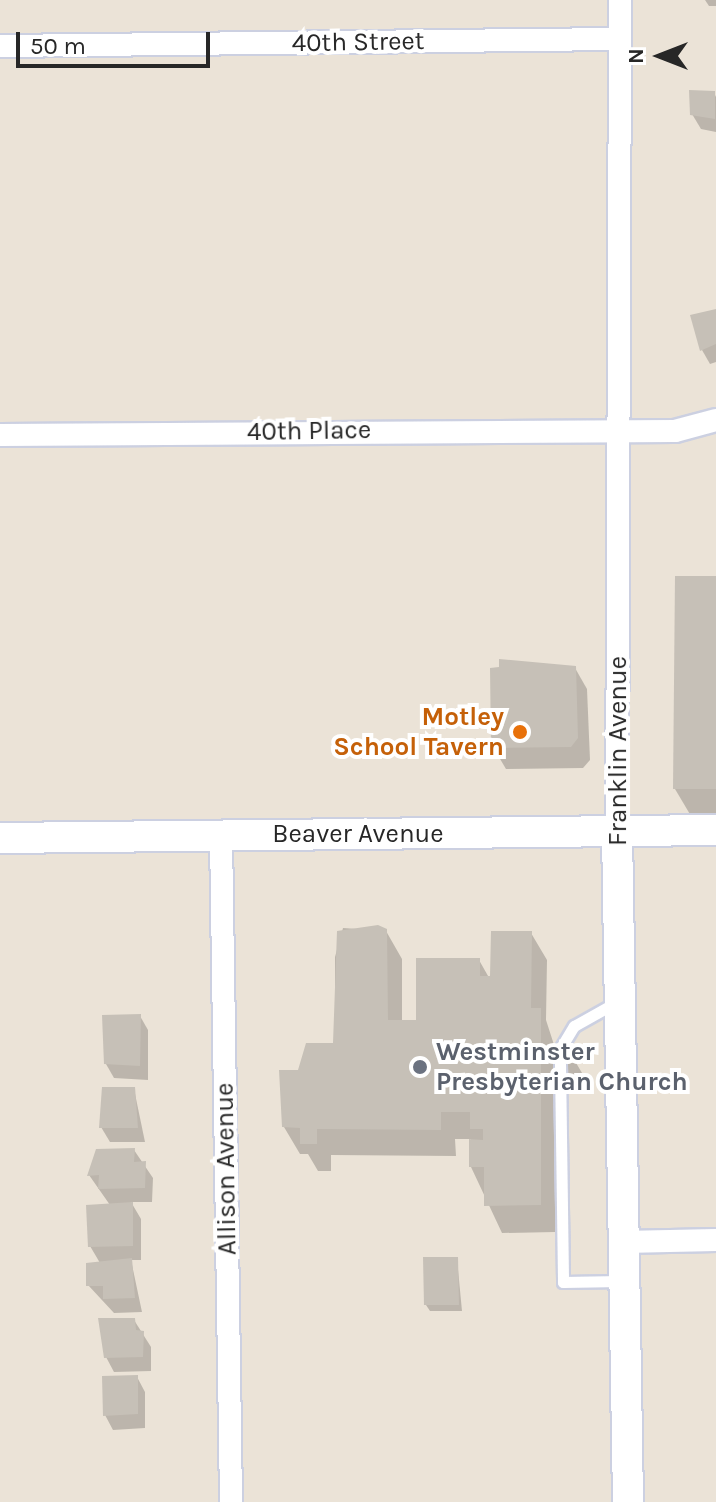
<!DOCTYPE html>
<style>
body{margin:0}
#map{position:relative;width:716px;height:1502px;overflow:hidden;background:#ebe3d7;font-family:Karla,sans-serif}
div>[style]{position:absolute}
.shadow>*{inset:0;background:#0003}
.building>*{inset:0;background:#c6c0b7}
.roads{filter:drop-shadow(2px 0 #ccd0e1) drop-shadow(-2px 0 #ccd0e1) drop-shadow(0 2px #ccd0e1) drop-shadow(0 -2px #ccd0e1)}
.lane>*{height:11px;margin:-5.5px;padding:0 5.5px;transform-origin:5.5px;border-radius:5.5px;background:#fff}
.street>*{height:22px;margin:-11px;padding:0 11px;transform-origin:11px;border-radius:11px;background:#fff}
.secondary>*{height:30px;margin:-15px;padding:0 15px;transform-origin:15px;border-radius:15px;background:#fff}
.dots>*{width:22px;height:22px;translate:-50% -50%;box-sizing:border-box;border:4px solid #fff;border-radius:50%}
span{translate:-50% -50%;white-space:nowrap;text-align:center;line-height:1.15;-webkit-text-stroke:8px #fff;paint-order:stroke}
.street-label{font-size:26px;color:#272727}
.food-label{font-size:26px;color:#c56008;font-weight:700}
.right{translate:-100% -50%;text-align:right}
.worship-label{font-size:26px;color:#5b616d;font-weight:700}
.left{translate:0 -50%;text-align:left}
.north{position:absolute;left:620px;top:16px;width:80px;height:80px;-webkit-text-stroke:6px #fff;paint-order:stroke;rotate:270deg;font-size:22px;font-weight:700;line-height:32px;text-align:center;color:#272727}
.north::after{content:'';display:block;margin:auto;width:28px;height:36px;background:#272727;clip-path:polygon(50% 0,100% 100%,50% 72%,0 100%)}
.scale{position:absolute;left:16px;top:32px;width:194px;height:36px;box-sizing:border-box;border:4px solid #272727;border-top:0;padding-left:10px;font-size:24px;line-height:28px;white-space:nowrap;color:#272727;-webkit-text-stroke:6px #fff;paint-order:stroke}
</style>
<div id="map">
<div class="shadow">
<i style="clip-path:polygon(705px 0,716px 0,716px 6px,709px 6px)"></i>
<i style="clip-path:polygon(714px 93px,716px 97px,716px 132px,701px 129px,692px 114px)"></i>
<i style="clip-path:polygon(716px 311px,716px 362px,710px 364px,702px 350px)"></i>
<i style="clip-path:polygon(716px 578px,716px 816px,691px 816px,675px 789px)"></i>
<i style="clip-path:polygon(575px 668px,587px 689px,590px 760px,583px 768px,506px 769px,493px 747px)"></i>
<i style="clip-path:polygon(343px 928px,386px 931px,402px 959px,402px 1022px,418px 1022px,479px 960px,492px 983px,531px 933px,547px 960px,546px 1020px,556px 1051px,569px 1051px,585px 1078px,586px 1091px,556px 1091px,555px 1232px,502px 1233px,471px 1167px,471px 1139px,455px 1139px,456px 1156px,331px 1155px,331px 1171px,318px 1171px,308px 1154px,300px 1154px,284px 1127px,300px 1072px,335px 1045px,335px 957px)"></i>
<i style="clip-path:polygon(140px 1016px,148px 1030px,148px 1080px,114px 1078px,106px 1064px)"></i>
<i style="clip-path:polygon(134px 1089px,145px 1142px,110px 1142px,101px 1127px)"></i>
<i style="clip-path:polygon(134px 1150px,153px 1178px,152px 1202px,131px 1202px,141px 1219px,141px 1260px,131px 1260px,142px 1312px,114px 1313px,88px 1285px,100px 1263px,90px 1246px,110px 1205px,89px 1175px)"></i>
<i style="clip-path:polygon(457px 1259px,462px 1311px,430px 1311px,426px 1305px)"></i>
<i style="clip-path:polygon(134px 1320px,151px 1347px,151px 1371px,114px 1372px,106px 1357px)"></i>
<i style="clip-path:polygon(137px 1377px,145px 1392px,145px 1428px,113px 1430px,105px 1415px)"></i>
</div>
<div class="building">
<i style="clip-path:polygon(689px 90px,715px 91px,715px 119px,690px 115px)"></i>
<i style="clip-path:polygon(716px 309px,716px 344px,700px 351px,690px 315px)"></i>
<i style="clip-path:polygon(675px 576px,716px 576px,716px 789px,673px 789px)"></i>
<i style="clip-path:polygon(499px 659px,576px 666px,578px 738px,571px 747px,491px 748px,490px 668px,499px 667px)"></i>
<i style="clip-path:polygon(378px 925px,387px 929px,388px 1020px,416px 1020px,416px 958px,480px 958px,480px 976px,490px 976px,491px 931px,532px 931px,531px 1008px,541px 1008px,541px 1050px,570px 1049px,571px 1064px,541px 1064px,541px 1205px,484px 1206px,484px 1167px,469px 1167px,469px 1139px,483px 1140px,483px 1129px,470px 1129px,470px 1112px,441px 1112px,441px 1130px,317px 1129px,317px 1144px,300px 1144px,300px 1128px,282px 1127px,279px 1070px,298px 1070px,306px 1043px,333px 1043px,337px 931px)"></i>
<i style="clip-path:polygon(141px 1014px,140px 1066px,104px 1064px,102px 1015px)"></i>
<i style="clip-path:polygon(102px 1087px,135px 1087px,138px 1128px,99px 1128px)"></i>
<i style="clip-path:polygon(135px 1148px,134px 1162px,146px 1161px,145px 1188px,98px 1189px,99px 1175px,87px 1176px,96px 1149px)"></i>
<i style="clip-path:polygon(133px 1202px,133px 1246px,88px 1247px,86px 1205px)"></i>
<i style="clip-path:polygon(423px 1257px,458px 1257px,459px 1305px,424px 1305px)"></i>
<i style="clip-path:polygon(132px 1258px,135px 1298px,103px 1299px,103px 1286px,86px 1286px,86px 1263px)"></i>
<i style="clip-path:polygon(98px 1318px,135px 1318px,136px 1330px,144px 1331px,143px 1357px,104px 1358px)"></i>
<i style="clip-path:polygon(138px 1375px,138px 1414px,103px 1416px,102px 1376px)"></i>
</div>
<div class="roads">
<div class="lane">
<i style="left:560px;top:1049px;width:27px;rotate:-59deg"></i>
<i style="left:574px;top:1026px;width:47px;rotate:-29.3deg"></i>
<i style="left:560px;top:1064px;width:218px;rotate:89.2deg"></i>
<i style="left:563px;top:1282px;width:58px;rotate:-1deg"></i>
</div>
<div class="street">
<i style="left:0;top:46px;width:620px;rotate:-0.65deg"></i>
<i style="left:0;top:435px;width:675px;rotate:-0.34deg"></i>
<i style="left:675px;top:431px;width:42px;rotate:-15deg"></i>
<i style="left:617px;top:831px;width:831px;rotate:-89.79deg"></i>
<i style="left:221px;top:835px;width:667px;rotate:89.14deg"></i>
<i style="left:623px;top:1242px;width:93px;rotate:-1.2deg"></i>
</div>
<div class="secondary">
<i style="left:617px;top:831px;width:671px;rotate:89.06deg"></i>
<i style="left:0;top:838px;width:716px;rotate:-0.64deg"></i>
</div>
</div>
<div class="dots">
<i style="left:520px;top:732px;background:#e8710a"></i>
<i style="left:420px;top:1067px;background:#6b7280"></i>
</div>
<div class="street-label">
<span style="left:358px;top:42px;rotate:-1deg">40th Street</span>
<span style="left:309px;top:431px;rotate:-1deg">40th Place</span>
<span style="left:618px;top:751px;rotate:-90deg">Franklin Avenue</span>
<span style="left:358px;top:834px">Beaver Avenue</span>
<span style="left:226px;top:1169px;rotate:-91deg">Allison Avenue</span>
</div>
<div class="food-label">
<span class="right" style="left:504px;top:732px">Motley<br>School Tavern</span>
</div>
<div class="worship-label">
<span class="left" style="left:436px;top:1067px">Westminster<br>Presbyterian Church</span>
</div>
<div class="north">N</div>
<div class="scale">50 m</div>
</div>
